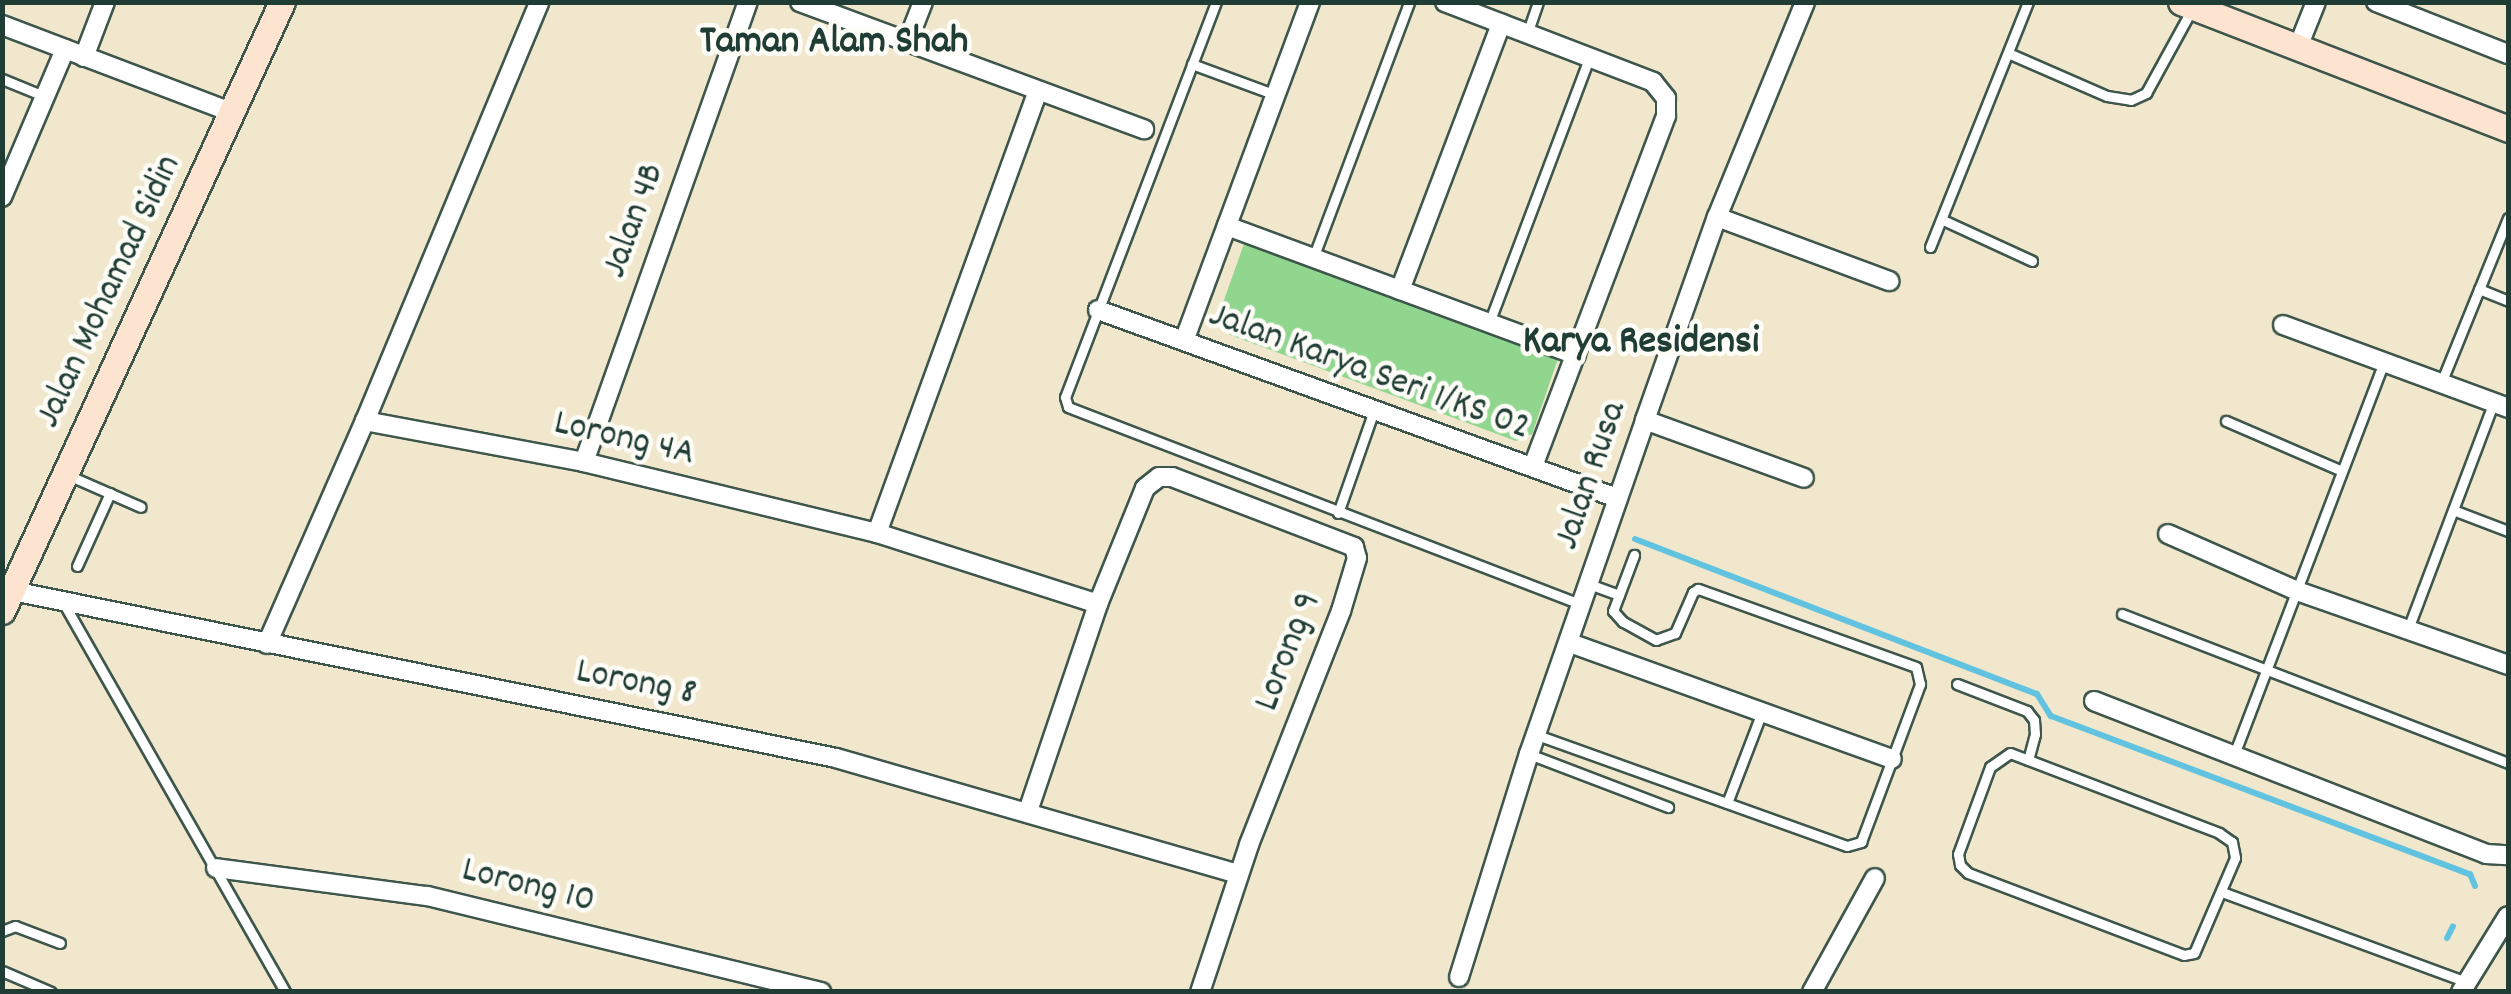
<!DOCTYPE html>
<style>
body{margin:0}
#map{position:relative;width:2511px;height:994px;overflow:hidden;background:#f0e7cc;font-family:Dekko,sans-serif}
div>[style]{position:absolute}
.green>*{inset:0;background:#90d68f}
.stream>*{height:6px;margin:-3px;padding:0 3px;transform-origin:3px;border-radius:3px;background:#62c3e0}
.roads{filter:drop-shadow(2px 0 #3e564b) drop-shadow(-2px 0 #3e564b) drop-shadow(0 2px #3e564b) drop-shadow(0 -2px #3e564b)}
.service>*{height:9px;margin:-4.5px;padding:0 4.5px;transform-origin:4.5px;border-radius:4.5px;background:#fff}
.minor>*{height:18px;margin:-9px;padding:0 9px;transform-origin:9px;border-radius:9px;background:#fff}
.secondary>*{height:25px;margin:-12.5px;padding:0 12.5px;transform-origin:12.5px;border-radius:12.5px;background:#fde4d1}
span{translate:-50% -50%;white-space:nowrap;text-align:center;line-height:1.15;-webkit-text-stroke:9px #fdfcf7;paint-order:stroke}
.street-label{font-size:38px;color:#1f3d34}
.neighbourhood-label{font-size:40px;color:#1f3d34;font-weight:700}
.frame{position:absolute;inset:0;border:5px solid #1f3d34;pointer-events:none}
</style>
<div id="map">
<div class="green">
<i style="clip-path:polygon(1246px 238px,1559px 356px,1532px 434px,1516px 441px,1230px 335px,1218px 317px)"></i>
</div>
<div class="stream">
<i style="left:1635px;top:539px;width:431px;rotate:21.1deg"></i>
<i style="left:2037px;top:694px;width:26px;rotate:58deg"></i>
<i style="left:2051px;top:716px;width:448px;rotate:20.7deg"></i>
<i style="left:2470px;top:874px;width:13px;rotate:67deg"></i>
<i style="left:2447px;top:938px;width:13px;rotate:-63deg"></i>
</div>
<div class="roads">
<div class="service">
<i style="left:1216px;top:2px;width:423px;rotate:110.9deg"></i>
<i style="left:1065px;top:397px;width:10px;rotate:73deg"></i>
<i style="left:1068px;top:407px;width:549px;rotate:21.05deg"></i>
<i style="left:1527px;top:34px;width:34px;rotate:-71deg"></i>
<i style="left:2008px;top:53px;width:108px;rotate:23.5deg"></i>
<i style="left:2107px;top:96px;width:24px;rotate:9deg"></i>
<i style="left:2131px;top:100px;width:17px;rotate:-25deg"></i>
<i style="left:2146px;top:93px;width:96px;rotate:-61.3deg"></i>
<i style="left:1192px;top:64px;width:90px;rotate:20.3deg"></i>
<i style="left:2px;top:79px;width:48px;rotate:22.2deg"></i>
<i style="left:1943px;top:220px;width:98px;rotate:24.7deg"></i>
<i style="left:1930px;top:247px;width:264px;rotate:-68.2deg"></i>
<i style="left:1313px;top:258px;width:273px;rotate:-69.4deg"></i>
<i style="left:2479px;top:289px;width:31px;rotate:22deg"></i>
<i style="left:1489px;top:323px;width:283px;rotate:-69.3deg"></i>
<i style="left:2441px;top:383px;width:178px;rotate:-67.9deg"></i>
<i style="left:2226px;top:421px;width:126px;rotate:23.3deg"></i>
<i style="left:70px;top:476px;width:77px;rotate:23.6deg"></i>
<i style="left:2453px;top:510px;width:59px;rotate:20.9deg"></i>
<i style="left:1338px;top:513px;width:109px;rotate:-70.7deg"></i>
<i style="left:77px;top:566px;width:80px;rotate:-65.7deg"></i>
<i style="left:1589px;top:584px;width:32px;rotate:20deg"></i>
<i style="left:64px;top:604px;width:447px;rotate:60.3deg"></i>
<i style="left:2122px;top:614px;width:414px;rotate:21.1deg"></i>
<i style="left:2408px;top:629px;width:243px;rotate:-69.3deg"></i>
<i style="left:1957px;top:684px;width:75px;rotate:21.1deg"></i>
<i style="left:2027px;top:711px;width:11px;rotate:52deg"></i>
<i style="left:2034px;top:720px;width:14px;rotate:86deg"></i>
<i style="left:2035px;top:734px;width:27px;rotate:105deg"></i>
<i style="left:1537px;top:735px;width:329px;rotate:19.7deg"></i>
<i style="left:1847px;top:846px;width:15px;rotate:-16deg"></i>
<i style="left:1861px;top:842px;width:169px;rotate:-69.5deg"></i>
<i style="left:1920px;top:684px;width:17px;rotate:-103deg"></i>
<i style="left:1916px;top:667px;width:232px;rotate:-160.3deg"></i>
<i style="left:1698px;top:589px;width:6px;rotate:149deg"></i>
<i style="left:1693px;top:592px;width:45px;rotate:113.7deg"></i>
<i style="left:1675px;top:633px;width:20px;rotate:160deg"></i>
<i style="left:1656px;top:640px;width:38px;rotate:-151deg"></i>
<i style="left:1623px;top:622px;width:15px;rotate:-132deg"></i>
<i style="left:1613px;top:611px;width:60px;rotate:-69.4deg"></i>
<i style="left:2235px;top:752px;width:417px;rotate:-69.1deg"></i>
<i style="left:2010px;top:753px;width:224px;rotate:20.9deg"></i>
<i style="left:2219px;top:833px;width:16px;rotate:35deg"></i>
<i style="left:2232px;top:842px;width:16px;rotate:79deg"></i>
<i style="left:2235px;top:858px;width:103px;rotate:113.3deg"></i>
<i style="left:2194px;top:953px;width:10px;rotate:169deg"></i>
<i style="left:2184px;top:955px;width:231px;rotate:-159.2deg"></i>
<i style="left:1968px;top:873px;width:11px;rotate:-135deg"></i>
<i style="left:1960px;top:865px;width:11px;rotate:-100deg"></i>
<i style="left:1958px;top:854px;width:93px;rotate:-69.8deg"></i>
<i style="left:1990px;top:767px;width:24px;rotate:-35deg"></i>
<i style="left:1529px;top:754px;width:149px;rotate:20.9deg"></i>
<i style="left:1727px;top:803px;width:97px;rotate:-69deg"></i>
<i style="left:2222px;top:892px;width:261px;rotate:20.2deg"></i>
<i style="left:2px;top:931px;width:14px;rotate:-21deg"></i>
<i style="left:15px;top:926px;width:48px;rotate:20.7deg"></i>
<i style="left:2px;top:971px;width:53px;rotate:23.2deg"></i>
</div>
<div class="minor">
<i style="left:800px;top:2px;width:367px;rotate:20.3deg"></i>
<i style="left:1445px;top:2px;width:223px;rotate:21deg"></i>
<i style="left:1653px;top:82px;width:21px;rotate:51deg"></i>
<i style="left:1666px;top:98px;width:18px;rotate:90deg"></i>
<i style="left:1666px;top:116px;width:375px;rotate:110.8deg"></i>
<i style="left:2376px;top:2px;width:142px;rotate:21.5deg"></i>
<i style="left:2px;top:25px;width:248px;rotate:20.8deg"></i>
<i style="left:907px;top:43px;width:44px;rotate:-68.7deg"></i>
<i style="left:2298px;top:47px;width:48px;rotate:-68.2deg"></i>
<i style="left:84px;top:57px;width:59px;rotate:-69.1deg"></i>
<i style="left:2px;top:197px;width:161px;rotate:-66.9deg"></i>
<i style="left:1717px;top:217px;width:184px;rotate:20.4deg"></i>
<i style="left:1227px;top:226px;width:372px;rotate:20.3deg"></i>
<i style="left:1400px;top:290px;width:285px;rotate:-69.2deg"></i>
<i style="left:1098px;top:310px;width:552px;rotate:19.91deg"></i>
<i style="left:2283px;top:325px;width:240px;rotate:20.2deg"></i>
<i style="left:1184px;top:341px;width:362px;rotate:-69.6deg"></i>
<i style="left:1645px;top:420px;width:169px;rotate:20deg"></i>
<i style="left:365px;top:421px;width:223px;rotate:10.6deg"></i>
<i style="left:584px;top:462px;width:301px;rotate:13.6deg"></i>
<i style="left:877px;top:533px;width:232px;rotate:17.8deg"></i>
<i style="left:584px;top:462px;width:488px;rotate:-70.4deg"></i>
<i style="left:877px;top:533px;width:470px;rotate:-70deg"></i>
<i style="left:2168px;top:534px;width:141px;rotate:23.8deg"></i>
<i style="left:2297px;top:591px;width:224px;rotate:19.3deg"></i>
<i style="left:13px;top:591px;width:840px;rotate:11.47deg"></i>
<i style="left:836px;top:758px;width:418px;rotate:16.1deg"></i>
<i style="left:1570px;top:643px;width:342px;rotate:19.8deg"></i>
<i style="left:267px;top:644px;width:244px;rotate:-66.3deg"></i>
<i style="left:365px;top:421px;width:454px;rotate:-67.4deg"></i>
<i style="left:2094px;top:701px;width:421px;rotate:21.3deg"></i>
<i style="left:2486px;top:854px;width:22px;rotate:3deg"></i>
<i style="left:1028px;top:811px;width:219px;rotate:-71.3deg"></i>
<i style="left:1098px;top:604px;width:125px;rotate:-67.9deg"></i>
<i style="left:1145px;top:488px;width:18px;rotate:-38deg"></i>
<i style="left:1159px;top:477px;width:13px"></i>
<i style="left:1172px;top:477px;width:195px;rotate:21deg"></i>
<i style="left:1354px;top:547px;width:11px;rotate:75deg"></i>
<i style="left:1357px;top:558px;width:55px;rotate:106.8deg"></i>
<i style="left:1341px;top:611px;width:251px;rotate:111.5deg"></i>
<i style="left:1249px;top:845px;width:155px;rotate:108.4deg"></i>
<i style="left:216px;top:868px;width:213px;rotate:7.6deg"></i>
<i style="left:427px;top:896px;width:406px;rotate:13.7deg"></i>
<i style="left:1459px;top:977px;width:234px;rotate:-72.6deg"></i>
<i style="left:1529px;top:754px;width:354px;rotate:-70.8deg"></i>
<i style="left:1645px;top:420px;width:215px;rotate:-70.5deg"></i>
<i style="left:1717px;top:217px;width:232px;rotate:-67.7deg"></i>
<i style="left:1812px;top:992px;width:130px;rotate:-61.1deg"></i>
<i style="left:2461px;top:992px;width:89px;rotate:-58.3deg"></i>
</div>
<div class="secondary">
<i style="left:2181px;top:2px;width:351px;rotate:21.2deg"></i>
<i style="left:2px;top:611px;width:670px;rotate:-65.31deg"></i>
</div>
</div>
<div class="street-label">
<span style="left:635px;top:221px;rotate:-70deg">Jalan 4B</span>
<span style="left:110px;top:292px;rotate:-65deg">Jalan Mohamad Sidin</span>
<span style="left:1369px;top:373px;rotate:20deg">Jalan Karya Seri 1/KS 02</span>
<span style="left:624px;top:440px;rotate:13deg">Lorong 4A</span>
<span style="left:1592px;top:476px;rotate:-71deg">Jalan Rusa</span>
<span style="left:1289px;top:652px;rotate:-69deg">Lorong 9</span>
<span style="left:636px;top:684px;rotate:11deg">Lorong 8</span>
<span style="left:528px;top:887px;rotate:14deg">Lorong 10</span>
</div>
<div class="neighbourhood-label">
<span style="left:834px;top:44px">Taman Alam Shah</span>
<span style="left:1641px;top:344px">Karya Residensi</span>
</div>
<div class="frame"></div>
</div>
